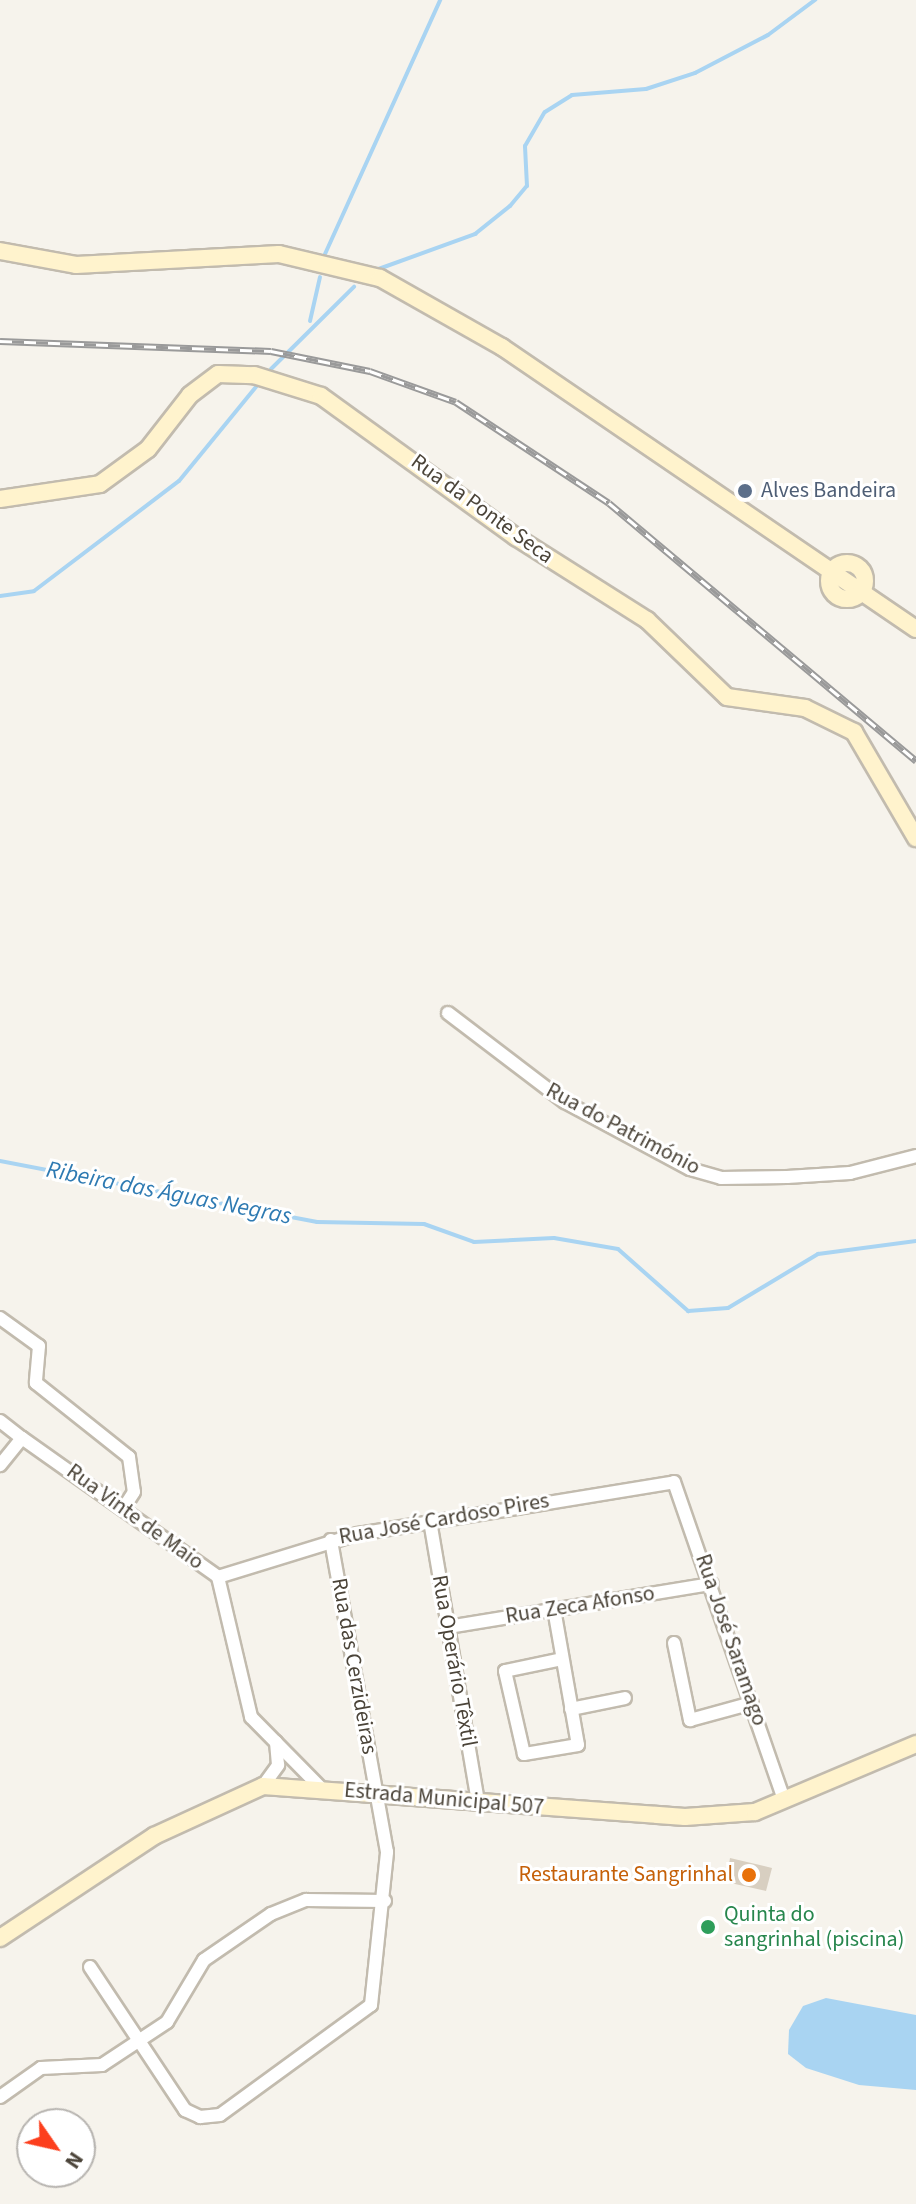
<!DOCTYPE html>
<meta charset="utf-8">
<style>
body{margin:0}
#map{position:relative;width:916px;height:2204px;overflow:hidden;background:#f6f3ec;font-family:"Source Sans 3",sans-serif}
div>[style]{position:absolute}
.water>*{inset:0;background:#a9d4f2}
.stream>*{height:4px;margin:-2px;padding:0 2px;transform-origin:2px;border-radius:2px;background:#a9d4f2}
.building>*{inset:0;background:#d8cfc1}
.roads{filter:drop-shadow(2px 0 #c2bbae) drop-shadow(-2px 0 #c2bbae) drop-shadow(0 2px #c2bbae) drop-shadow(0 -2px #c2bbae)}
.street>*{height:12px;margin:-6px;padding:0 6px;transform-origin:6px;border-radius:6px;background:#fff}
.secondary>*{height:16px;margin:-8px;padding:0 8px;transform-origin:8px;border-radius:8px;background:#fff3cd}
.secondary>.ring{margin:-8px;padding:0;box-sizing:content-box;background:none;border:16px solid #fff3cd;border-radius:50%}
.rail>*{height:7px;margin-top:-3.5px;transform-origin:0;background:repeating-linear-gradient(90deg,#fff 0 12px,#9a9a9a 0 24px);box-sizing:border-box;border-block:2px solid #9a9a9a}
.dots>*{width:22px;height:22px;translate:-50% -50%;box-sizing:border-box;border:4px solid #fff;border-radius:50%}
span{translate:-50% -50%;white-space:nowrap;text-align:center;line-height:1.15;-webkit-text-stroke:6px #fff;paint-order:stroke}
.service-label{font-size:22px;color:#4e5e75}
.left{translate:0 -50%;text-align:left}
.street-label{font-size:22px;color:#4b4439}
.food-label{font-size:22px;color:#c56008}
.right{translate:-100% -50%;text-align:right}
.leisure-label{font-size:22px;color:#27864d}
.water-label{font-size:24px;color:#2e7ab2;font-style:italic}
.north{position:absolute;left:16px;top:2108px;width:80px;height:80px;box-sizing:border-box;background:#fff;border:2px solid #b7b4b0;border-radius:50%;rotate:124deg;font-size:22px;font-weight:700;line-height:32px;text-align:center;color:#4b4439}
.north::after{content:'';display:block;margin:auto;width:28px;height:36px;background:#fc3f1d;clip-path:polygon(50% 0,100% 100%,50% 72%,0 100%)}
</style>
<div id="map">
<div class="water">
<i style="clip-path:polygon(826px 1998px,916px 2015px,916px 2090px,859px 2085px,806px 2068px,788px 2054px,789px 2030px,803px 2006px)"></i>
</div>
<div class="stream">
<i style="left:325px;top:254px;width:279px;rotate:-65.6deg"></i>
<i style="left:373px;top:271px;width:109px;rotate:-19.9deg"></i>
<i style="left:475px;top:234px;width:45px;rotate:-38.7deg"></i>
<i style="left:510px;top:206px;width:26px;rotate:-50deg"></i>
<i style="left:527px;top:186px;width:40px;rotate:-92.9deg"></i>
<i style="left:525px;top:146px;width:39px;rotate:-60deg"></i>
<i style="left:545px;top:112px;width:32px;rotate:-32deg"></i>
<i style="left:572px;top:95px;width:74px;rotate:-4.6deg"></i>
<i style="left:646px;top:89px;width:52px;rotate:-18.1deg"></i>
<i style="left:695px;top:73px;width:82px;rotate:-27.5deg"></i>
<i style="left:768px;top:35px;width:59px;rotate:-36.7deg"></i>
<i style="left:310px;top:321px;width:45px;rotate:-77.2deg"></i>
<i style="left:271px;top:369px;width:117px;rotate:-44.7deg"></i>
<i style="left:0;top:596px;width:34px;rotate:-8deg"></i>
<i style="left:34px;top:591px;width:182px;rotate:-37.2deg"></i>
<i style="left:179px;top:481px;width:122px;rotate:-50.7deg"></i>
<i style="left:0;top:1161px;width:323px;rotate:10.9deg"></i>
<i style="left:317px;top:1222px;width:107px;rotate:1.1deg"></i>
<i style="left:424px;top:1224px;width:53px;rotate:19.8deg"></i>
<i style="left:474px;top:1242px;width:80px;rotate:-2.9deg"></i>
<i style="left:554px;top:1238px;width:65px;rotate:9.8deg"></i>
<i style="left:618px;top:1249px;width:94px;rotate:41.5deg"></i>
<i style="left:688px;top:1311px;width:40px;rotate:-4.3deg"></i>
<i style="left:728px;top:1308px;width:105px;rotate:-31deg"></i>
<i style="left:818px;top:1254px;width:99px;rotate:-7.6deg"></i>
</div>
<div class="building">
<i style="clip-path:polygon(730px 1858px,772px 1868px,766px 1891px,726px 1882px)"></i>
</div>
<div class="roads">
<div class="street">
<i style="left:448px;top:1013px;width:147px;rotate:37.3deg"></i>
<i style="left:565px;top:1102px;width:142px;rotate:28.2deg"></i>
<i style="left:690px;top:1169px;width:32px;rotate:16deg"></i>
<i style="left:721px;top:1178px;width:66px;rotate:-0.9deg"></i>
<i style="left:787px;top:1177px;width:63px;rotate:-3.6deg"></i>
<i style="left:850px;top:1173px;width:68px;rotate:-14.4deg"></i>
<i style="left:0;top:1318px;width:48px;rotate:35.7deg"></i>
<i style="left:39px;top:1346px;width:37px;rotate:95deg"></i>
<i style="left:36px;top:1383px;width:119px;rotate:38.5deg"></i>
<i style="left:129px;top:1457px;width:35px;rotate:82deg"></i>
<i style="left:134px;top:1492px;width:20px;rotate:123deg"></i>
<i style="left:0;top:1421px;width:28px;rotate:38deg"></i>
<i style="left:22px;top:1438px;width:35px;rotate:129deg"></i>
<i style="left:22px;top:1438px;width:240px;rotate:35.3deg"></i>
<i style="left:218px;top:1577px;width:144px;rotate:76.7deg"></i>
<i style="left:251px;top:1717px;width:101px;rotate:45.4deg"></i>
<i style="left:430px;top:1521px;width:284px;rotate:80.3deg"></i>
<i style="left:218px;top:1577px;width:146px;rotate:-17.1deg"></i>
<i style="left:358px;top:1534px;width:320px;rotate:-9.3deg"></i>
<i style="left:674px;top:1482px;width:336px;rotate:70.9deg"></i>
<i style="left:554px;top:1609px;width:138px;rotate:80deg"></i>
<i style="left:578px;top:1745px;width:55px;rotate:170.5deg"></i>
<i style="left:524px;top:1754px;width:85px;rotate:-102.9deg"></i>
<i style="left:505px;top:1671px;width:58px;rotate:-11.9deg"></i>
<i style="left:448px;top:1627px;width:267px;rotate:-9.3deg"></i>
<i style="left:674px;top:1643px;width:79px;rotate:78.3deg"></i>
<i style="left:690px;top:1720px;width:64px;rotate:-15.3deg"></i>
<i style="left:571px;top:1709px;width:55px;rotate:-11.5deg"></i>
<i style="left:263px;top:1786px;width:26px;rotate:-54deg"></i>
<i style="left:278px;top:1765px;width:23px;rotate:-95deg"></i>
<i style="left:90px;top:1967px;width:172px;rotate:56.4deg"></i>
<i style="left:185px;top:2110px;width:17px;rotate:25deg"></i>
<i style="left:200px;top:2117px;width:20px;rotate:-6deg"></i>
<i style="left:220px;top:2115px;width:187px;rotate:-36.1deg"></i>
<i style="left:371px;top:2005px;width:154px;rotate:-84deg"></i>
<i style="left:387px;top:1852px;width:317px;rotate:-100.2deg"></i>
<i style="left:0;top:2097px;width:50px;rotate:-35.3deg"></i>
<i style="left:41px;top:2068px;width:61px;rotate:-2.8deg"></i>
<i style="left:102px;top:2065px;width:78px;rotate:-33.5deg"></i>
<i style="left:167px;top:2022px;width:72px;rotate:-59.2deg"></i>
<i style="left:204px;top:1960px;width:81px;rotate:-34.5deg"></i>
<i style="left:271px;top:1914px;width:38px;rotate:-22deg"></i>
<i style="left:306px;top:1900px;width:79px;rotate:0.7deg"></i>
</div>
<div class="secondary">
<i style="left:0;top:251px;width:77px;rotate:10.4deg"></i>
<i style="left:76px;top:265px;width:203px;rotate:-3.1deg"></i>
<i style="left:279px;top:254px;width:104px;rotate:13.4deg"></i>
<i style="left:380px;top:278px;width:140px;rotate:29.5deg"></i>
<i style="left:502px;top:347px;width:501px;rotate:34.26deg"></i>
<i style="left:0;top:499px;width:101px;rotate:-8.5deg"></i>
<i style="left:100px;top:484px;width:59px;rotate:-36.1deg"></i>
<i style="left:148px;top:449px;width:68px;rotate:-52.1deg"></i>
<i style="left:190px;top:395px;width:35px;rotate:-37deg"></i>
<i style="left:218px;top:374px;width:36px;rotate:2deg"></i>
<i style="left:254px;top:375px;width:70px;rotate:17.4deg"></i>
<i style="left:321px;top:396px;width:241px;rotate:35.9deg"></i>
<i style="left:516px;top:537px;width:155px;rotate:32.4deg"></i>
<i style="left:647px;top:620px;width:111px;rotate:43.9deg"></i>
<i style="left:727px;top:697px;width:79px;rotate:8deg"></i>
<i style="left:805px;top:708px;width:55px;rotate:26.1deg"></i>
<i style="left:854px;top:732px;width:123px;rotate:59.7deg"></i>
<i class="ring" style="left:829px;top:563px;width:20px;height:20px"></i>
<i style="left:0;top:1938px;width:185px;rotate:-33.5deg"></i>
<i style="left:154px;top:1836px;width:120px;rotate:-24.6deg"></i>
<i style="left:263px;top:1786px;width:423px;rotate:4.2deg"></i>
<i style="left:685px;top:1817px;width:70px;rotate:-4.1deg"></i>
<i style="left:755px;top:1812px;width:175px;rotate:-22.9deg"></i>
</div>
</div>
<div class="rail">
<i style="left:0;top:341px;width:271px;rotate:2.1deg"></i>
<i style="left:271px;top:351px;width:101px;rotate:11.4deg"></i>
<i style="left:370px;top:371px;width:91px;rotate:19.8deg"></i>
<i style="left:456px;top:402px;width:183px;rotate:33.4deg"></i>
<i style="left:609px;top:503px;width:401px;rotate:40deg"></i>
</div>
<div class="dots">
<i style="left:745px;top:491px;background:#5c6f8a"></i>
<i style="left:749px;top:1875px;background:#e8710a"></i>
<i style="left:708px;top:1927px;background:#2e9e5b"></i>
</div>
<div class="service-label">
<span class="left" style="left:761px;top:491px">Alves Bandeira</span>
</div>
<div class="street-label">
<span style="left:482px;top:509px;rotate:36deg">Rua da Ponte Seca</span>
<span style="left:623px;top:1129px;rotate:28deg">Rua do Património</span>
<span style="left:135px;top:1517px;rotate:36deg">Rua Vinte de Maio</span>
<span style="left:444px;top:1519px;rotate:-10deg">Rua José Cardoso Pires</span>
<span style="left:580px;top:1605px;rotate:-9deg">Rua Zeca Afonso</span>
<span style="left:731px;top:1640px;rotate:71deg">Rua José Saramago</span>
<span style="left:454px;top:1661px;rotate:80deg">Rua Operário Têxtil</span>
<span style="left:354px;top:1666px;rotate:80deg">Rua das Cerzideiras</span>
<span style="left:444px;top:1799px;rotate:5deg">Estrada Municipal 507</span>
</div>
<div class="food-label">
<span class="right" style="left:733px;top:1875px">Restaurante Sangrinhal</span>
</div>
<div class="leisure-label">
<span class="left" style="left:724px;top:1927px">Quinta do<br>sangrinhal (piscina)</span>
</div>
<div class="water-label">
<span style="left:169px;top:1193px;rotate:11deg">Ribeira das Águas Negras</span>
</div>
<div class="north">N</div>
</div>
